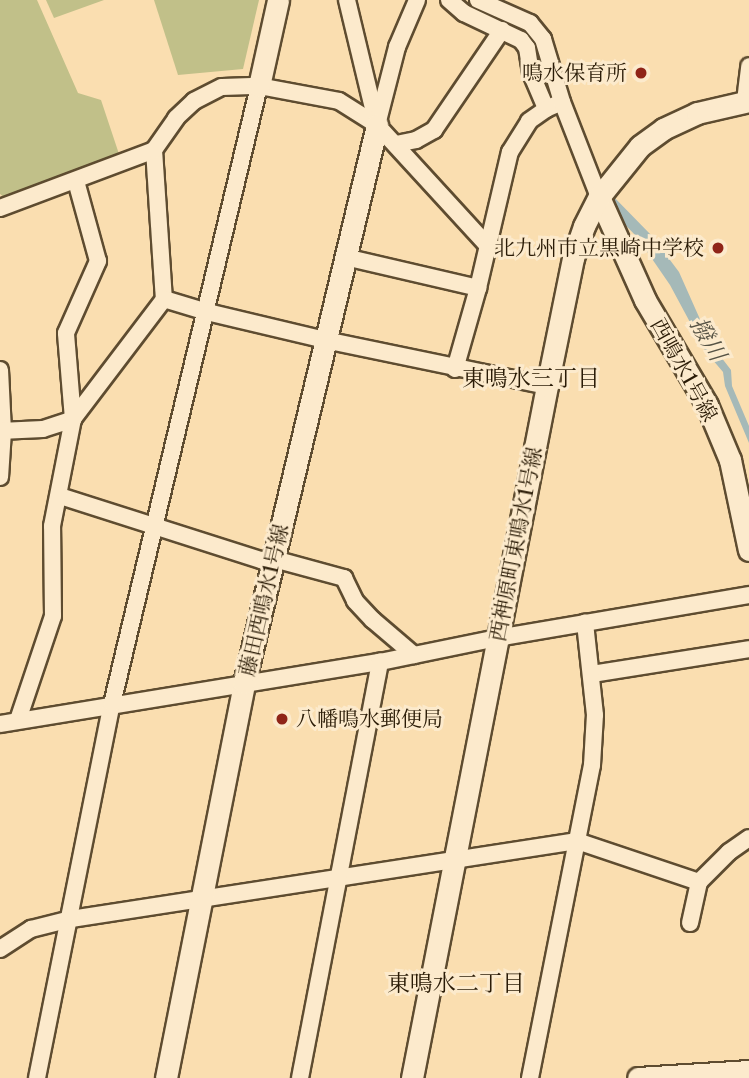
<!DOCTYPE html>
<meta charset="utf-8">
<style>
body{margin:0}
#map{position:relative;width:749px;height:1078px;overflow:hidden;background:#fadeb0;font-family:"Libre Caslon Text","Noto Serif JP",serif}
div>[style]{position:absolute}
.green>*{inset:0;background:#c1c089}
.water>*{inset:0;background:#a5b9b8}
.stream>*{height:4.5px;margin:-2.25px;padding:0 2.25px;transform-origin:2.25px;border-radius:2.25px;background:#a5b9b8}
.roads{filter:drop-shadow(2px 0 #5e4c30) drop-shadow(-2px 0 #5e4c30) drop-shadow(0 2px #5e4c30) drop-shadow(0 -2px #5e4c30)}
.street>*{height:16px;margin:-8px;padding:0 8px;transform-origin:8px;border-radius:8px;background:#fceacc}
.secondary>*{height:21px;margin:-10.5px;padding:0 10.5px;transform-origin:10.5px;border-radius:10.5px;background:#fceacc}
.dots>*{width:19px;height:19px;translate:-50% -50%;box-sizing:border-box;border:4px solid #fceacc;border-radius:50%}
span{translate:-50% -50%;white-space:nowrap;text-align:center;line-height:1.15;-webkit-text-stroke:6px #fceacc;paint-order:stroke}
.poi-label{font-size:21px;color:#2a1b06}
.right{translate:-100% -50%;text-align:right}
.left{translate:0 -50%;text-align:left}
.street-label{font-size:21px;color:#2a1b06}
.water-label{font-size:23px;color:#555244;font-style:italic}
.neighbourhood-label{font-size:23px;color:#2a1b06}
</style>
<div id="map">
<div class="green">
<i style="clip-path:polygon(0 0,37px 0,78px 93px,101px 100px,119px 154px,5px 198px,0 194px)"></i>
<i style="clip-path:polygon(46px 0,104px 0,54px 18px)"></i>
<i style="clip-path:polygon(154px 0,259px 0,243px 69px,178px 75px)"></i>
</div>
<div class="water">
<i style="clip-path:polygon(609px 192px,652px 236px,679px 272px,711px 344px,731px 370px,732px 386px,749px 426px,749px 443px,725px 386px,723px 372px,706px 352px,670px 285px,637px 237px,602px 201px)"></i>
</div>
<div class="stream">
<i style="left:464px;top:3px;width:69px;rotate:26.6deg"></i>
<i style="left:526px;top:34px;width:14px;rotate:51deg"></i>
<i style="left:535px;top:45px;width:46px;rotate:76.3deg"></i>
</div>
<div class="roads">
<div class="street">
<i style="left:347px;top:0;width:129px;rotate:76.5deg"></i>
<i style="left:377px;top:125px;width:164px;rotate:47.5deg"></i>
<i style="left:449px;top:0;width:20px;rotate:41deg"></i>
<i style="left:464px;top:13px;width:63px;rotate:25.3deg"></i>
<i style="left:521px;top:40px;width:10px;rotate:53deg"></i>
<i style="left:527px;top:48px;width:25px;rotate:81deg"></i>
<i style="left:531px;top:73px;width:39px;rotate:67deg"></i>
<i style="left:546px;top:109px;width:17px;rotate:-24deg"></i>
<i style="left:562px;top:102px;width:102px;rotate:68.7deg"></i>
<i style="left:478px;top:0;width:57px;rotate:23.9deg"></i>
<i style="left:530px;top:23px;width:21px;rotate:51deg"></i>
<i style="left:543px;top:39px;width:66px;rotate:73.2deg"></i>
<i style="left:745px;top:101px;width:35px;rotate:-83deg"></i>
<i style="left:396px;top:144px;width:20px;rotate:-11deg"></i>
<i style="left:416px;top:140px;width:21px;rotate:-29deg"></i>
<i style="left:434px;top:130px;width:121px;rotate:-55.8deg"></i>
<i style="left:154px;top:150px;width:149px;rotate:86.2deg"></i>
<i style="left:0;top:208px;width:165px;rotate:-20.6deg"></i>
<i style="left:154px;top:150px;width:39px;rotate:-55deg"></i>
<i style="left:176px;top:118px;width:25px;rotate:-43deg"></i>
<i style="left:194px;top:101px;width:31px;rotate:-27deg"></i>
<i style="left:222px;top:87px;width:37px;rotate:-2deg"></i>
<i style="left:259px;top:86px;width:81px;rotate:10.6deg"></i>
<i style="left:339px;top:101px;width:45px;rotate:32.3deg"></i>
<i style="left:377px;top:125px;width:81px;rotate:-75.6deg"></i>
<i style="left:397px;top:47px;width:51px;rotate:-66.9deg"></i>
<i style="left:345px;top:257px;width:137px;rotate:13.1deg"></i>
<i style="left:455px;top:369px;width:84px;rotate:-74.1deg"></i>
<i style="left:478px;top:288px;width:140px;rotate:-76.8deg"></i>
<i style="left:510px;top:152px;width:36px;rotate:-58deg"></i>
<i style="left:529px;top:121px;width:21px;rotate:-35deg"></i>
<i style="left:0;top:370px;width:61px;rotate:87.2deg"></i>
<i style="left:3px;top:431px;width:46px;rotate:93.7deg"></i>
<i style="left:0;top:431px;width:43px;rotate:-2.7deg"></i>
<i style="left:43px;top:429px;width:32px;rotate:-18deg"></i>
<i style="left:73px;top:419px;width:151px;rotate:-52.8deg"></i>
<i style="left:164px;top:299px;width:45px;rotate:16.8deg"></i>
<i style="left:207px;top:312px;width:121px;rotate:13.3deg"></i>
<i style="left:325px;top:340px;width:227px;rotate:11.7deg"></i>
<i style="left:60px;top:496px;width:211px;rotate:17.7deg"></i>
<i style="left:261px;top:560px;width:13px;rotate:-4deg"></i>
<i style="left:274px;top:559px;width:73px;rotate:15.2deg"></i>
<i style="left:344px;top:578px;width:25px;rotate:64deg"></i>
<i style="left:355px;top:601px;width:26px;rotate:47deg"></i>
<i style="left:373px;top:620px;width:54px;rotate:40.5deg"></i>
<i style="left:592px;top:674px;width:159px;rotate:-9deg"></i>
<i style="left:18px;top:720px;width:110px;rotate:-71.4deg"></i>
<i style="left:53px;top:616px;width:90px;rotate:-90.6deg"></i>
<i style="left:52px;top:526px;width:109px;rotate:-78.9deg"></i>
<i style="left:73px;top:419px;width:86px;rotate:-94.7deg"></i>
<i style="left:66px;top:333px;width:79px;rotate:-66deg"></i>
<i style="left:98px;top:261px;width:83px;rotate:-105.4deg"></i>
<i style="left:0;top:724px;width:385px;rotate:-9.3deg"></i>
<i style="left:380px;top:662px;width:119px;rotate:-11.6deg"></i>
<i style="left:497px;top:638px;width:256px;rotate:-9.7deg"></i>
<i style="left:690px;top:923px;width:42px;rotate:-77.6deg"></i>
<i style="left:699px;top:882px;width:42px;rotate:-45deg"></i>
<i style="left:729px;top:852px;width:24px;rotate:-35deg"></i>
<i style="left:0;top:949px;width:37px;rotate:-33deg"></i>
<i style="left:31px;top:929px;width:41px;rotate:-14deg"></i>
<i style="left:71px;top:919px;width:512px;rotate:-8.76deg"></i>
<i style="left:577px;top:841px;width:129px;rotate:18.6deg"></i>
<i style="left:37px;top:1078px;width:381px;rotate:-78.7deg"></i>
<i style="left:112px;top:704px;width:635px;rotate:-76.62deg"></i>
<i style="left:300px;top:1078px;width:424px;rotate:-79.1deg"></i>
<i style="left:530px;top:1078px;width:319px;rotate:-78.8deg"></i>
<i style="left:592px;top:765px;width:50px;rotate:-86.6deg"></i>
<i style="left:595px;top:715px;width:93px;rotate:-96.2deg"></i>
</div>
<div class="secondary">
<i style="left:259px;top:86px;width:88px;rotate:-77.5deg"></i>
<i style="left:599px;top:197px;width:113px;rotate:65.9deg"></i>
<i style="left:645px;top:300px;width:122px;rotate:59.4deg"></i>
<i style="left:707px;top:405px;width:60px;rotate:67.3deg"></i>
<i style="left:730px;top:460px;width:92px;rotate:78.1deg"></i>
<i style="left:166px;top:1078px;width:403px;rotate:-78.8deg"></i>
<i style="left:244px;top:683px;width:574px;rotate:-76.59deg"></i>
<i style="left:412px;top:1078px;width:705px;rotate:-78.96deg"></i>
<i style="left:547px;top:386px;width:131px;rotate:-78.5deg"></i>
<i style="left:573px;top:258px;width:34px;rotate:-71deg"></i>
<i style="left:584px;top:226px;width:33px;rotate:-63deg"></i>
<i style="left:599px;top:197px;width:65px;rotate:-51.2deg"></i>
<i style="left:640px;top:146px;width:29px;rotate:-36deg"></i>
<i style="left:663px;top:129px;width:38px;rotate:-25deg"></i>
<i style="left:697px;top:113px;width:53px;rotate:-13deg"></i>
<i style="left:638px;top:1078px;width:111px;rotate:-3.6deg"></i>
</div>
</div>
<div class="dots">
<i style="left:641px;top:73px;background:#8f2418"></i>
<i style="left:718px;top:248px;background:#8f2418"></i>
<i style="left:282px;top:719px;background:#8f2418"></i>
</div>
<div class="poi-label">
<span class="right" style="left:627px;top:73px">鳴水保育所</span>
<span class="right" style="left:704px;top:248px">北九州市立黒崎中学校</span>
<span class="left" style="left:296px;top:719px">八幡鳴水郵便局</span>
</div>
<div class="street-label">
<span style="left:684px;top:370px;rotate:61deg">西鳴水1号線</span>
<span style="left:516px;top:544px;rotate:-79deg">西神原町東鳴水1号線</span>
<span style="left:264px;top:600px;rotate:-77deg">藤田西鳴水1号線</span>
</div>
<div class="water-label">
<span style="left:708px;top:339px;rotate:59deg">撥川</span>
</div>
<div class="neighbourhood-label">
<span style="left:531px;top:378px">東鳴水三丁目</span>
<span style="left:456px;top:983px">東鳴水二丁目</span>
</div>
</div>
